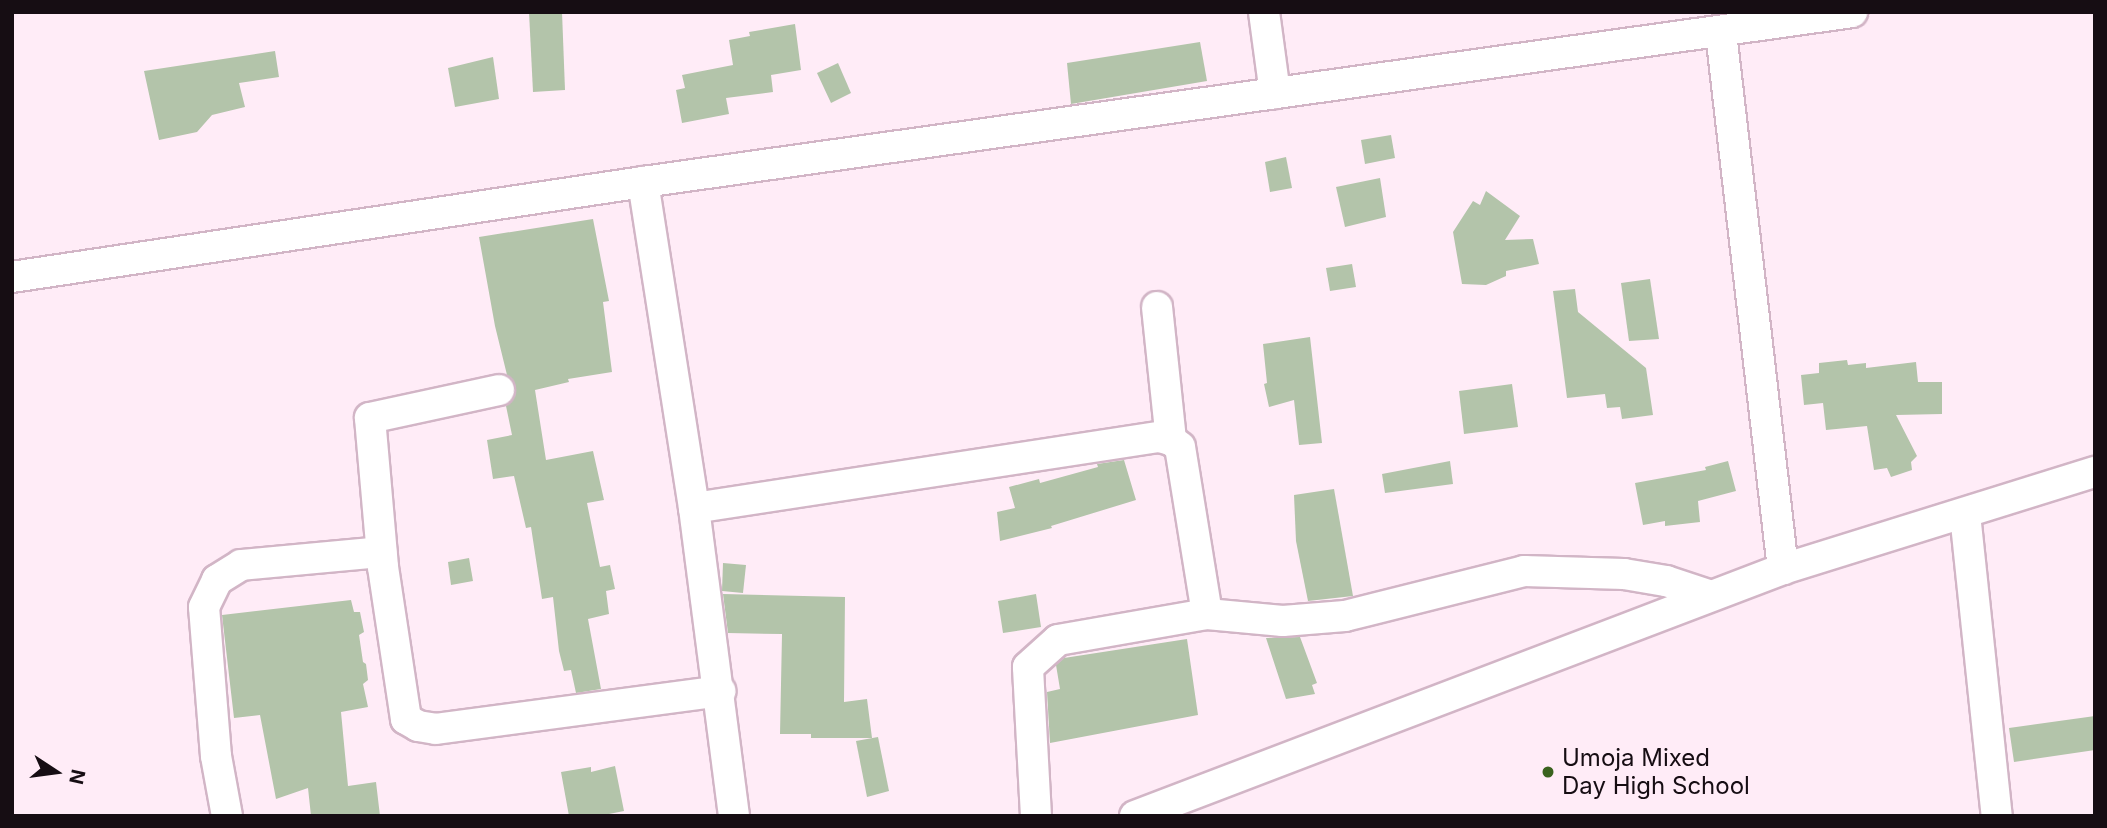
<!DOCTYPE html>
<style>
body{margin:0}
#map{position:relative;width:2107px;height:828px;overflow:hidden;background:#ffecf7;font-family:Inter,sans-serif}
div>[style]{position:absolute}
.building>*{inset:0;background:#b3c4aa}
.roads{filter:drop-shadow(2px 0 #d2b5c6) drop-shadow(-2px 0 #d2b5c6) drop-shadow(0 2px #d2b5c6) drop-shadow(0 -2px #d2b5c6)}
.street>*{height:30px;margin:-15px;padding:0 15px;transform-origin:15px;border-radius:15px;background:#fff}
.dots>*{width:19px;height:19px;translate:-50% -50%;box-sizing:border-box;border:4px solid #ffecf7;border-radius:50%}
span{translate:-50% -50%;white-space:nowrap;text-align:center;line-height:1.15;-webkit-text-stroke:5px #ffecf7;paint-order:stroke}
.poi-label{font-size:24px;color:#160d13}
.left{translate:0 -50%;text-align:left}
.frame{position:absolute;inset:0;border:14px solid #160d13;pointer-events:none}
.north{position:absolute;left:21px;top:737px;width:70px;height:70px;-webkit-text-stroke:5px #ffecf7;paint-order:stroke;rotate:103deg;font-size:19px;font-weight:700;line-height:28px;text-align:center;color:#160d13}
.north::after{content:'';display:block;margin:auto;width:24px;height:32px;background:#160d13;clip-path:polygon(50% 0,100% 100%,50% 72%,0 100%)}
</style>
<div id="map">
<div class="building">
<i style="clip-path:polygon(529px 12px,562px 12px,565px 90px,533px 92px)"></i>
<i style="clip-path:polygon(795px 24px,801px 70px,771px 75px,773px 92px,726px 98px,729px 114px,682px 123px,676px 90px,685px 88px,682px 75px,733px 65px,729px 40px,750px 36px,749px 32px)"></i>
<i style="clip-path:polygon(1200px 42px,1207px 81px,1071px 104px,1067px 63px)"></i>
<i style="clip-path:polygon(275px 51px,279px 77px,239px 83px,245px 107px,212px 115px,197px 132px,159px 140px,144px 71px)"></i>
<i style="clip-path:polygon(493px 57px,499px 99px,455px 107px,448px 68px)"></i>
<i style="clip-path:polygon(838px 63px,851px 93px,831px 103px,817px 73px)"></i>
<i style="clip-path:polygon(1391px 135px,1395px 158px,1365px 164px,1361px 140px)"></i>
<i style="clip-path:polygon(1286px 157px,1292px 188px,1270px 192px,1265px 162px)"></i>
<i style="clip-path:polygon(1380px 178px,1386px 217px,1345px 227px,1336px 187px)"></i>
<i style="clip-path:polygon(1486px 191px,1520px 216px,1505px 240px,1533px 239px,1539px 264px,1506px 271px,1506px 276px,1486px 285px,1462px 284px,1453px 232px,1473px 201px,1480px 205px)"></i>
<i style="clip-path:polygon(593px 219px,609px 301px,603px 302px,612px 372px,568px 379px,569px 382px,535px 390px,546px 460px,593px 451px,604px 500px,587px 503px,600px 567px,610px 565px,615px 589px,606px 591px,609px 614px,588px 619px,601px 689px,576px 693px,571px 670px,564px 671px,559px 651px,553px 597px,542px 599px,531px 527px,526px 528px,514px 476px,493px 479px,487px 440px,512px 435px,506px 406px,515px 396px,516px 387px,507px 375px,495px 326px,479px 237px)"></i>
<i style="clip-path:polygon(1352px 264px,1356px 287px,1330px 291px,1326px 268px)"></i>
<i style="clip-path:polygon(1650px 279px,1659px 339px,1629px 341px,1621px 283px)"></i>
<i style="clip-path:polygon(1575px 289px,1578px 312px,1646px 368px,1653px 415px,1622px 419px,1620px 407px,1607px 408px,1605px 394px,1567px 398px,1553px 291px)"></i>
<i style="clip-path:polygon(1310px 337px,1322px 443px,1299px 445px,1294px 400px,1269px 407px,1264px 384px,1267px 383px,1263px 344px)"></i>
<i style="clip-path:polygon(1847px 360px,1848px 365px,1866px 363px,1866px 368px,1916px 362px,1918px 382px,1942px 382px,1942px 414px,1896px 415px,1917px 456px,1911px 462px,1912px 470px,1891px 477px,1887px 468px,1874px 470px,1867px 426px,1826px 430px,1823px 403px,1804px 405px,1801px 375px,1819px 373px,1819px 363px)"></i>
<i style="clip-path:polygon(1512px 384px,1518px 427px,1464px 434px,1459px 391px)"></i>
<i style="clip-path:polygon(1124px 460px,1136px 500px,1051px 526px,1052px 528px,1000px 541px,997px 512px,1015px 508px,1009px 487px,1039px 479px,1040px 483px,1098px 467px,1097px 464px)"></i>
<i style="clip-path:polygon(1450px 461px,1453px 484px,1385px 493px,1382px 474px)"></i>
<i style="clip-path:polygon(1728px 461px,1736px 491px,1698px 501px,1700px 522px,1665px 526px,1665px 521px,1643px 525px,1635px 483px,1706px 470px,1705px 467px)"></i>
<i style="clip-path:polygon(1334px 489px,1353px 596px,1308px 601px,1296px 541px,1294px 495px)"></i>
<i style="clip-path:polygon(469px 558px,473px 581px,451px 585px,448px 562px)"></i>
<i style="clip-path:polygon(723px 563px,746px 565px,743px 593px,722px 591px)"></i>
<i style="clip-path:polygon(723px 594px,845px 597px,844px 702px,867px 699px,872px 738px,811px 738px,811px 734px,780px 734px,782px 634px,728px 633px)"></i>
<i style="clip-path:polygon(1036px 594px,1041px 627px,1003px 633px,998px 601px)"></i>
<i style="clip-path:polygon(351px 600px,354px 612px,360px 612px,364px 632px,359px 635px,363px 662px,366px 664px,368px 680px,363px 684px,368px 707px,341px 712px,348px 786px,376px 782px,380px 816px,311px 816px,308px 788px,276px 799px,260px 715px,234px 718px,222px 615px)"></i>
<i style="clip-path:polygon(1300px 637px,1317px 683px,1312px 685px,1315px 694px,1286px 699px,1266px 638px)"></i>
<i style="clip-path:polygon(1187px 639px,1198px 715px,1050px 743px,1047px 692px,1060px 689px,1056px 665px,1064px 658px)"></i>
<i style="clip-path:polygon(2095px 716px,2095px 750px,2014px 762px,2009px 728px)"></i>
<i style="clip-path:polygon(878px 737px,889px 791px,867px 797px,856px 741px)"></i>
<i style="clip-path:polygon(615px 766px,624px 811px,599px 816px,569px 816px,561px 772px,591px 767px,591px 772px)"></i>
</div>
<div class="roads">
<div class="street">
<i style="left:1264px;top:12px;width:82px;rotate:82.3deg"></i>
<i style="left:1721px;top:33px;width:540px;rotate:83.4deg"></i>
<i style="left:643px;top:182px;width:330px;rotate:81.1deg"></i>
<i style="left:694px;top:508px;width:311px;rotate:82.6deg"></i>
<i style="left:12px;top:277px;width:638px;rotate:-8.56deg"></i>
<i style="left:643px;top:182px;width:1221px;rotate:-8deg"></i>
<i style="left:1157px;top:307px;width:134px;rotate:84deg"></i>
<i style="left:499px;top:390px;width:132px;rotate:167.8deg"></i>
<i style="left:370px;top:418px;width:150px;rotate:85deg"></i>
<i style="left:383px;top:567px;width:154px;rotate:81.4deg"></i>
<i style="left:406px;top:719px;width:14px;rotate:30deg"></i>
<i style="left:418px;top:726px;width:18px;rotate:9deg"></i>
<i style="left:436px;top:729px;width:287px;rotate:-7.6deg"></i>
<i style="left:694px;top:508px;width:470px;rotate:-8.7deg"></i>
<i style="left:1159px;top:437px;width:12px;rotate:14deg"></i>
<i style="left:1171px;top:440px;width:11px;rotate:38deg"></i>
<i style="left:1180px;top:447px;width:169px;rotate:80.8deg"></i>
<i style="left:1965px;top:514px;width:304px;rotate:84deg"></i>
<i style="left:227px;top:816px;width:61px;rotate:-100.4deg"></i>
<i style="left:216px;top:756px;width:149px;rotate:-94.6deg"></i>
<i style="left:204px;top:607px;width:30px;rotate:-64deg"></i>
<i style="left:217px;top:580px;width:28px;rotate:-32deg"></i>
<i style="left:241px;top:565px;width:141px;rotate:-5.3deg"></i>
<i style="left:1036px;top:816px;width:149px;rotate:-93.1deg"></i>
<i style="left:1028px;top:667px;width:40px;rotate:-42deg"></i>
<i style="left:1058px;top:640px;width:151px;rotate:-9.9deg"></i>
<i style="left:1207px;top:614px;width:76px;rotate:5.3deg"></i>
<i style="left:1283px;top:621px;width:62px;rotate:-4.6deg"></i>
<i style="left:1345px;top:616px;width:185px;rotate:-14.1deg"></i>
<i style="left:1524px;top:571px;width:100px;rotate:1.7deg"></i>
<i style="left:1624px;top:574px;width:43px;rotate:9.5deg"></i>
<i style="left:1666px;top:581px;width:47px;rotate:18.4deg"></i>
<i style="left:1135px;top:816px;width:693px;rotate:-20.87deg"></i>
<i style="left:1783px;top:569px;width:327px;rotate:-17.3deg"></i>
</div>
</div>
<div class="dots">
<i style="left:1548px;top:772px;background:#3a621e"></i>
</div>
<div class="poi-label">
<span class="left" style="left:1562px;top:772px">Umoja Mixed<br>Day High School</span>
</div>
<div class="frame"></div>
<div class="north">N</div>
</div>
